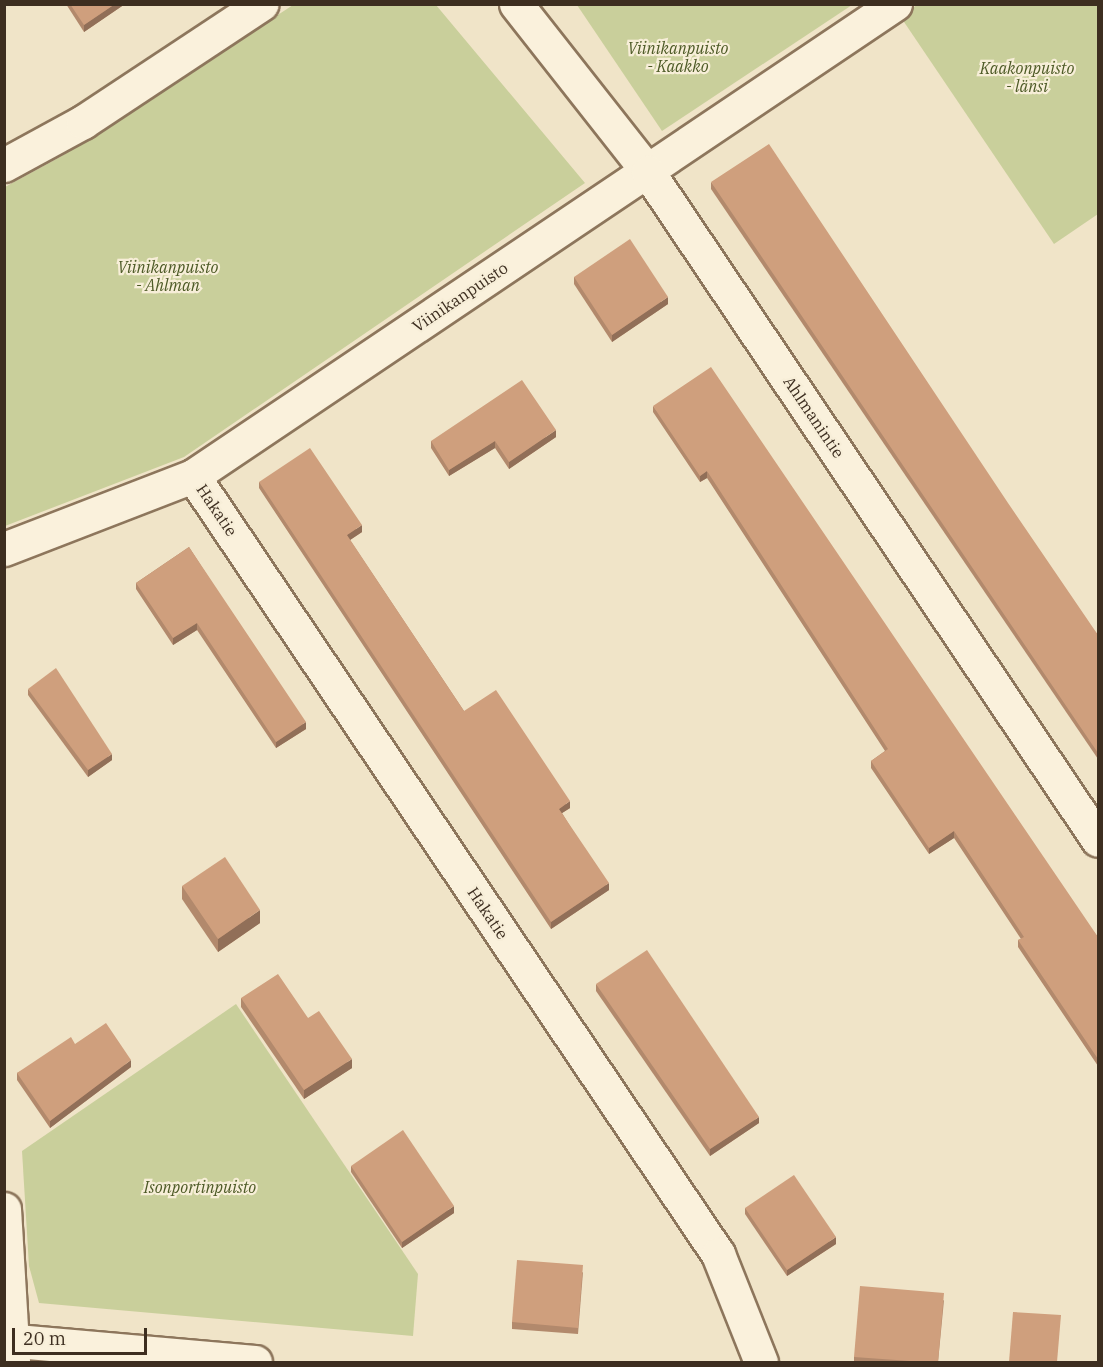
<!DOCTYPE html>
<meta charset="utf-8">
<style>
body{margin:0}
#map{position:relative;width:1103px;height:1367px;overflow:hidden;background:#f0e4c8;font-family:"IBM Plex Serif",serif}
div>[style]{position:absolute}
.green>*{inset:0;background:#c9cf9b}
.roads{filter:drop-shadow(2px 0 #8d765c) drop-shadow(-2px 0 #8d765c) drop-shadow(0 2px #8d765c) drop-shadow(0 -2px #8d765c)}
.minor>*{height:33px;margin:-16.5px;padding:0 16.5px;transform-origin:16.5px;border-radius:16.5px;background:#faf1dc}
.tertiary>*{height:33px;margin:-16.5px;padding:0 16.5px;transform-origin:16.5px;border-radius:16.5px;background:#faf1dc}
.wall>*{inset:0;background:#b2896c}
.shaded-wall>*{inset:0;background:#916f58}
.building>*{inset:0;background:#cf9f7d}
span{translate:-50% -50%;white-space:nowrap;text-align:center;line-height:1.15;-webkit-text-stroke:4.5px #f7eed8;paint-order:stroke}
.park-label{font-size:16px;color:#4d5a26;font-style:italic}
.street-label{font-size:16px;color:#3d2e20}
.frame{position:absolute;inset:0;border:6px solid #3d2e20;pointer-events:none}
.scale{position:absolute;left:12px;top:1328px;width:135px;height:27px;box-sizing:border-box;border:3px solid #3d2e20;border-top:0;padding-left:8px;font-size:18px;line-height:21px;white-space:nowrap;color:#3d2e20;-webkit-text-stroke:4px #f7eed8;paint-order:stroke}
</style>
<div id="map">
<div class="green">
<i style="clip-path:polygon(293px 5px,436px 5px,585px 183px,184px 457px,5px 526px,5px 187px,62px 156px)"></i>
<i style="clip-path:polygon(577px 5px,852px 5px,662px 131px)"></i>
<i style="clip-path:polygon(917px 5px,1098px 5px,1098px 214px,1054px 244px,900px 16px)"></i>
<i style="clip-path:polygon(236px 1004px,418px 1274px,413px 1336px,39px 1303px,29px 1266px,22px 1151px)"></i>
</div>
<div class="roads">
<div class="minor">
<i style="left:4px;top:165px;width:90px;rotate:-28.6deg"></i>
<i style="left:83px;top:122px;width:214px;rotate:-33.5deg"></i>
<i style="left:193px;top:476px;width:939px;rotate:55.99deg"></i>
<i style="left:718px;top:1254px;width:116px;rotate:68.3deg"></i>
<i style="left:4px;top:549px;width:203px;rotate:-21.1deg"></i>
<i style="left:193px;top:476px;width:846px;rotate:-33.92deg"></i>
<i style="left:4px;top:1209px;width:153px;rotate:86.6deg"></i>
<i style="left:4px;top:1340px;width:252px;rotate:5deg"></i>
</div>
<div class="tertiary">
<i style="left:516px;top:4px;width:214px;rotate:51.8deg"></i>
<i style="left:648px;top:172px;width:805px;rotate:56.03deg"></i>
</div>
</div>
<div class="wall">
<i style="clip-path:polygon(66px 4px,125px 4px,84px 32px)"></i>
<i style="clip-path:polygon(711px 182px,1098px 635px,1098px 759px,711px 189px)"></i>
<i style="clip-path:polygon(574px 277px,668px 304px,612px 342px,574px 284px)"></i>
<i style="clip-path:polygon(653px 406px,1098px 937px,1098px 1066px,1018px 947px,1018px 940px,1021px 939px,954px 838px,929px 854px,871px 768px,871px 761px,885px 751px,707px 478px,700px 482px,653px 412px)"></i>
<i style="clip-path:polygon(556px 437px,509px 469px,495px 448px,449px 476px,431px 448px,431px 441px)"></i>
<i style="clip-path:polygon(259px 482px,362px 532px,350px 540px,464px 711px,570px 808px,562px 813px,609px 890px,551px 929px,259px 488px)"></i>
<i style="clip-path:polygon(189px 547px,306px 729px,276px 748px,197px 630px,173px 645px,136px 589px,136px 583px)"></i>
<i style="clip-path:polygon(28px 689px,112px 760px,88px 777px,28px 695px)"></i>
<i style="clip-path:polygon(182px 886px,260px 923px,218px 952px,182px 899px)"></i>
<i style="clip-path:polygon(596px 984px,759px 1123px,710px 1156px,596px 991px)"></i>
<i style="clip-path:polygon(241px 998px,308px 1018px,352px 1068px,304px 1099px,241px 1007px)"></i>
<i style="clip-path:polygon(75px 1044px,131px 1067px,50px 1128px,17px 1080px,17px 1073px)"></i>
<i style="clip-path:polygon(351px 1166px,454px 1213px,402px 1248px,351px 1172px)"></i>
<i style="clip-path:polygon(745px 1208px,836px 1244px,787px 1276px,745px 1214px)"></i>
<i style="clip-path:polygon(583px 1272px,578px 1334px,512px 1329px,512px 1322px)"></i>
<i style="clip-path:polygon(944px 1300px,938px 1362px,854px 1362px,854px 1357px)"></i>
</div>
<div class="shaded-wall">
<i style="clip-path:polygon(115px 4px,125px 4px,84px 32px,84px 25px)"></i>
<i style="clip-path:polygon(668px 297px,668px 304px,612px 342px,612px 335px)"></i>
<i style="clip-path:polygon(556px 430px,556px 437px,509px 469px,509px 462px)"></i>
<i style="clip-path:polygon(495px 441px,495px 448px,449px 476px,449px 470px)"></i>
<i style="clip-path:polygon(707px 471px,707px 478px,700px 482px,700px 476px)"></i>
<i style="clip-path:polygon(362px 525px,362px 532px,347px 542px,347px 535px)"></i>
<i style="clip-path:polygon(197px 623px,197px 630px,173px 645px,173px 638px)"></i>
<i style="clip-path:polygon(306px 722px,306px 729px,276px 748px,276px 742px)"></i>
<i style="clip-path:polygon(112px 754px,112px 760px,88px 777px,88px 770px)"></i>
<i style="clip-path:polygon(570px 801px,570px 808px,559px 815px,559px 809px)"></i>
<i style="clip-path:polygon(954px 831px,954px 838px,929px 854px,929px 848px)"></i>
<i style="clip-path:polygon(609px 883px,609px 890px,551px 929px,551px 922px)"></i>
<i style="clip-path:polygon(260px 910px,260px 923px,218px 952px,218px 939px)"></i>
<i style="clip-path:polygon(352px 1059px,352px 1068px,304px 1099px,304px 1090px)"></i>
<i style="clip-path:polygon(131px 1060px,131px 1067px,50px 1128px,50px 1121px)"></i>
<i style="clip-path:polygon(759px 1117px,759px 1123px,710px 1156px,710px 1149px)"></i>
<i style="clip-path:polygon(454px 1206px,454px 1213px,402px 1248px,402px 1242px)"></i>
<i style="clip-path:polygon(836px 1237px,836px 1244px,787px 1276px,787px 1270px)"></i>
</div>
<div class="building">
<i style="clip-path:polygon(70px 4px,115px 4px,84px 25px)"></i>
<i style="clip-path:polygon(769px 144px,1008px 503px,1098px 635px,1098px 753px,711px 182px)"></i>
<i style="clip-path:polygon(630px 239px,668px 297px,612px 335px,574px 277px)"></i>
<i style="clip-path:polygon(711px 367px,1098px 937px,1098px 1059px,1018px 940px,1024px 937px,954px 831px,929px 848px,871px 761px,888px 749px,707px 471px,700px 476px,653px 406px)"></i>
<i style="clip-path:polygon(522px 380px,556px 430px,509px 462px,495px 441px,449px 470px,431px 441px)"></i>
<i style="clip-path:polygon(310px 448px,362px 525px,347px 535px,464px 711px,496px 690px,570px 801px,559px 809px,609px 883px,551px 922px,259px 482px)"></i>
<i style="clip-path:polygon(189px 547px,306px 722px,276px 742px,197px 623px,173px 638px,136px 583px)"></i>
<i style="clip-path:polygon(56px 668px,112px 754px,88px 770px,28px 689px)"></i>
<i style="clip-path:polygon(225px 857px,260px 910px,218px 939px,182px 886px)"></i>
<i style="clip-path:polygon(647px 950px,759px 1117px,710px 1149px,596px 984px)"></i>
<i style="clip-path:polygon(278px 974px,308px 1018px,319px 1011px,352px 1059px,304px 1090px,241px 998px)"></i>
<i style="clip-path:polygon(106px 1023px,131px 1060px,50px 1121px,17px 1073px,71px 1037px,75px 1044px)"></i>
<i style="clip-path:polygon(403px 1130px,454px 1206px,402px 1242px,351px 1166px)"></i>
<i style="clip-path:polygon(794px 1175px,836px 1237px,787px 1270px,745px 1208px)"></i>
<i style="clip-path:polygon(517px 1260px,583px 1265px,578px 1328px,512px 1322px)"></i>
<i style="clip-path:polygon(860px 1286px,944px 1293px,938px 1362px,924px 1362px,854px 1357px)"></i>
<i style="clip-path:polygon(1013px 1312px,1061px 1315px,1057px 1362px,1009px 1362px)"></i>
</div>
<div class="park-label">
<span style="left:678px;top:57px">Viinikanpuisto<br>- Kaakko</span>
<span style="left:1027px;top:77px">Kaakonpuisto<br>- länsi</span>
<span style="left:168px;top:276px">Viinikanpuisto<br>- Ahlman</span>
<span style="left:200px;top:1187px">Isonportinpuisto</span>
</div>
<div class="street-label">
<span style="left:460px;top:297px;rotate:-34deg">Viinikanpuisto</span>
<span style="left:814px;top:417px;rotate:56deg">Ahlmanintie</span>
<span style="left:217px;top:510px;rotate:56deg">Hakatie</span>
<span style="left:488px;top:913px;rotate:56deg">Hakatie</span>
</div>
<div class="frame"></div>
<div class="scale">20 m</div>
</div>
